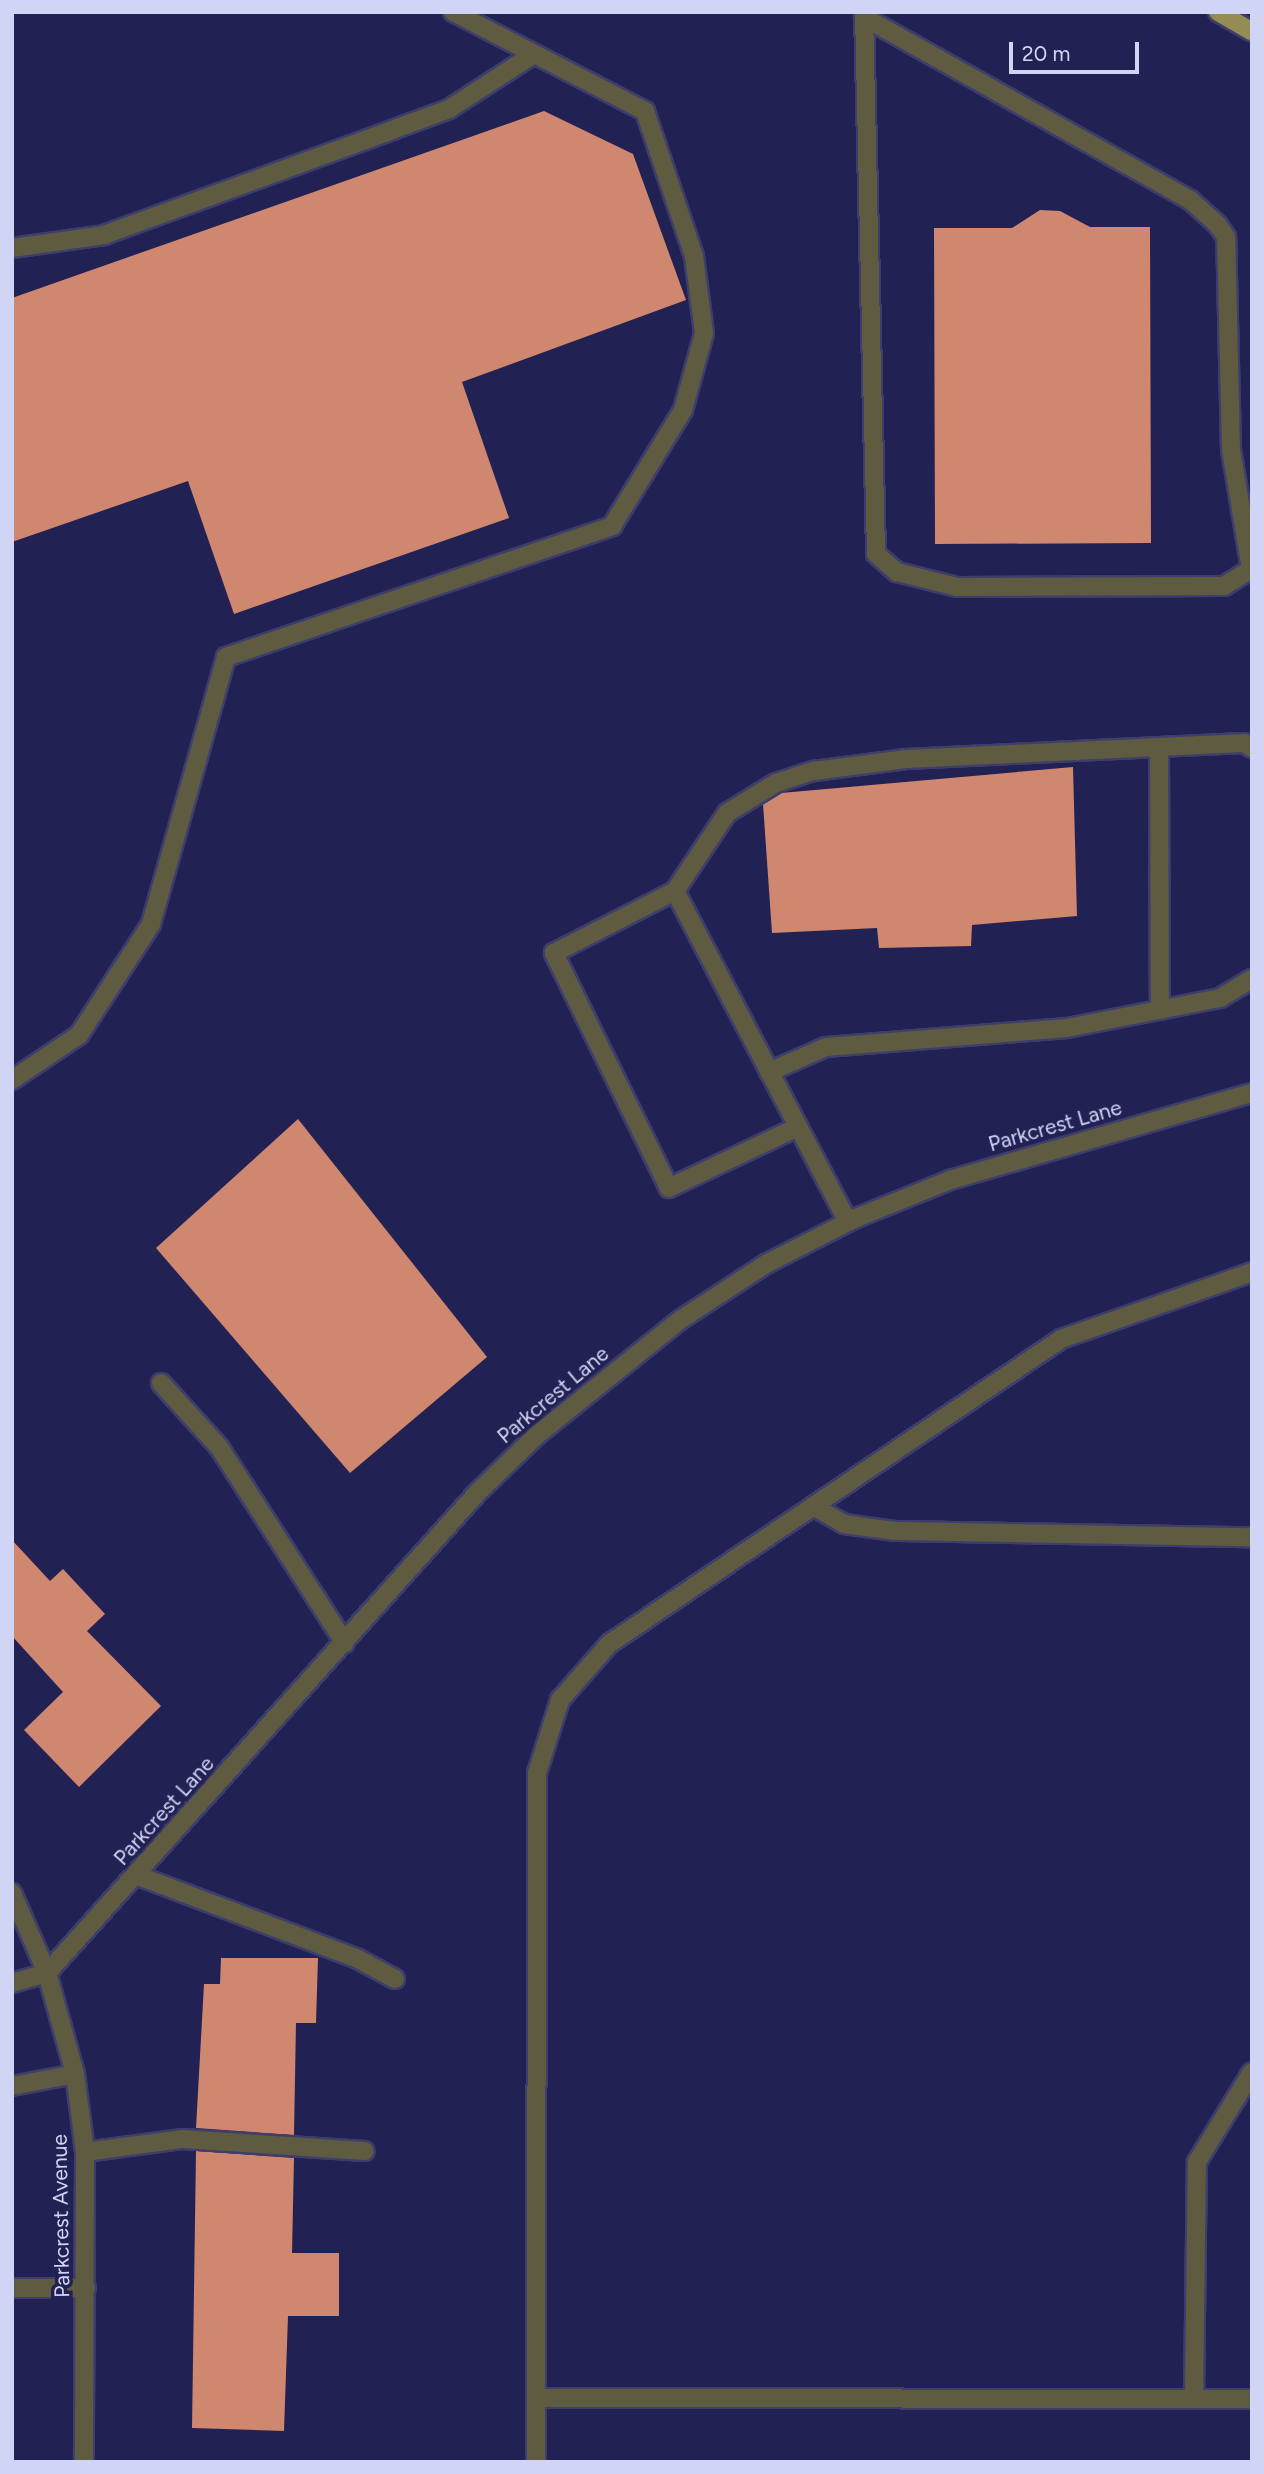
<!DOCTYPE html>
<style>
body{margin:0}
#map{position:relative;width:1264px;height:2474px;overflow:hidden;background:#222153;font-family:Figtree,sans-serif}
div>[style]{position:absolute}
.building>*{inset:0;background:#cf876f}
.roads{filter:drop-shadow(2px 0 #3e3e6d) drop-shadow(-2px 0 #3e3e6d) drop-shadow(0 2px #3e3e6d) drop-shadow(0 -2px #3e3e6d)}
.lane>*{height:18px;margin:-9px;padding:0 9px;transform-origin:9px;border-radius:9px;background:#5f5b41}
.street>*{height:18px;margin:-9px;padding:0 9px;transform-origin:9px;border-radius:9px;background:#5f5b41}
.primary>*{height:18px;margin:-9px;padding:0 9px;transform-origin:9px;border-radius:9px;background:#958b54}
span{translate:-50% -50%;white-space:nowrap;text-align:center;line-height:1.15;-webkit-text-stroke:7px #222153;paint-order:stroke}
.street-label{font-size:21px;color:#d1d5f5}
.frame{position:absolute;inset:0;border:14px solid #d1d5f5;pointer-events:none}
.scale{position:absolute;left:1009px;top:42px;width:130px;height:32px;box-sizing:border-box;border:4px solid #d1d5f5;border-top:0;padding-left:9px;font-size:21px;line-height:24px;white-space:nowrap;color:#d1d5f5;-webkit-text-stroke:5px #222153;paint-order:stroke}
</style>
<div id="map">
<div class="building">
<i style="clip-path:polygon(544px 111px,633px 154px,686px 300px,462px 382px,509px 518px,234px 614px,188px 481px,12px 542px,12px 298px)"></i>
<i style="clip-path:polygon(1040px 210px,1060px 211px,1090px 227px,1150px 227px,1151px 543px,935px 544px,934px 228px,1012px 228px)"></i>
<i style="clip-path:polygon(1073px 767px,1077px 916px,972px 925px,971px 946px,879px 948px,877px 928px,772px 933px,763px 804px,781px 793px)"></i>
<i style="clip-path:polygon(298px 1119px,487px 1357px,350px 1473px,156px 1248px)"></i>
<i style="clip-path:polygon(12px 1540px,50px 1581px,63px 1569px,105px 1614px,87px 1631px,161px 1706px,79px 1787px,24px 1730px,63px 1692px,12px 1636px)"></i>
<i style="clip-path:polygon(221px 1958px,318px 1958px,316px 2023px,296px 2023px,294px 2135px,196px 2128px,204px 1984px,220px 1984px)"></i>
<i style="clip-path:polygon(196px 2151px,294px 2158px,292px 2253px,339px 2253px,339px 2316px,288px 2316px,284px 2431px,192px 2428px)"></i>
</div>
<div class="roads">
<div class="lane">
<i style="left:864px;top:12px;width:542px;rotate:88.73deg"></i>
<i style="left:876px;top:554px;width:28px;rotate:41deg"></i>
<i style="left:897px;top:572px;width:62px;rotate:14deg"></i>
<i style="left:957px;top:587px;width:267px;rotate:-0.2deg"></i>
<i style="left:1224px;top:586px;width:32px;rotate:-32deg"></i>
<i style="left:1251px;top:569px;width:121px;rotate:-99.5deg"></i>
<i style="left:1231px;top:450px;width:213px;rotate:-91.3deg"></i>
<i style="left:1226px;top:237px;width:14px;rotate:-124deg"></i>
<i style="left:1218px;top:225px;width:38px;rotate:-138deg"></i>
<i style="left:1190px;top:200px;width:374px;rotate:-150.7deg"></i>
<i style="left:12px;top:248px;width:93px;rotate:-8deg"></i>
<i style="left:104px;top:235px;width:307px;rotate:-20deg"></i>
<i style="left:392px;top:130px;width:61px;rotate:-20.2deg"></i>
<i style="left:449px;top:109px;width:101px;rotate:-32.9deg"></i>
<i style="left:1159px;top:748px;width:262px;rotate:89.8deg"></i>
<i style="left:675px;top:891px;width:94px;rotate:-56.3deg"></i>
<i style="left:727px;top:813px;width:57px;rotate:-31.5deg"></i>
<i style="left:776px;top:783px;width:40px;rotate:-18deg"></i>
<i style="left:814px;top:771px;width:93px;rotate:-7.4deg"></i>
<i style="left:906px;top:759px;width:338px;rotate:-2.7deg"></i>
<i style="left:1244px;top:743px;width:9px;rotate:32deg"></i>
<i style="left:769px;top:1072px;width:62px;rotate:-23.7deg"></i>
<i style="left:826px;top:1047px;width:242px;rotate:-4.5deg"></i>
<i style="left:1067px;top:1028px;width:156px;rotate:-11.1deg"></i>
<i style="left:1220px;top:998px;width:37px;rotate:-31deg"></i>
<i style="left:12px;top:1080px;width:81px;rotate:-33.9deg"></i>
<i style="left:79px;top:1035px;width:132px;rotate:-57deg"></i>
<i style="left:151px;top:924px;width:277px;rotate:-74.3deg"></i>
<i style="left:226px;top:657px;width:408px;rotate:-18.7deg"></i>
<i style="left:612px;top:526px;width:136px;rotate:-58.5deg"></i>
<i style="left:683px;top:410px;width:80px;rotate:-74.7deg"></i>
<i style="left:704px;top:333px;width:78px;rotate:-97.4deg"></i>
<i style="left:694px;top:256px;width:153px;rotate:-108.7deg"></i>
<i style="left:645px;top:111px;width:216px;rotate:-152.7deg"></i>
<i style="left:798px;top:1127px;width:143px;rotate:154.7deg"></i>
<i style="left:669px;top:1188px;width:262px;rotate:-116.1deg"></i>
<i style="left:554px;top:953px;width:136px;rotate:-27.1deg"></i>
<i style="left:675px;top:891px;width:373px;rotate:62.4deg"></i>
<i style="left:161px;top:1383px;width:86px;rotate:47.8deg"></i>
<i style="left:219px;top:1447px;width:233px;rotate:57.3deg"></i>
<i style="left:813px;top:1506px;width:36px;rotate:30deg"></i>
<i style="left:844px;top:1524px;width:50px;rotate:8deg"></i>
<i style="left:894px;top:1531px;width:358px;rotate:1deg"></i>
<i style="left:136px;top:1875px;width:237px;rotate:20.7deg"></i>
<i style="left:358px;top:1959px;width:42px;rotate:28.4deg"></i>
<i style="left:12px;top:1983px;width:36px;rotate:-16deg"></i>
<i style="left:12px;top:2086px;width:64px;rotate:-10.8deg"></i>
<i style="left:85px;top:2152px;width:99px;rotate:-7.6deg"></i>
<i style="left:183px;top:2139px;width:182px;rotate:3.8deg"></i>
<i style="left:536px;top:2398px;width:716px;rotate:0.08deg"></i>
<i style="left:1194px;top:2399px;width:237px;rotate:-89.3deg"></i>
<i style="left:1197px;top:2162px;width:105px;rotate:-58.6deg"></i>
<i style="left:536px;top:2462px;width:689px;rotate:-89.92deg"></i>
<i style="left:537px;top:1773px;width:77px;rotate:-72.5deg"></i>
<i style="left:560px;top:1700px;width:74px;rotate:-48.8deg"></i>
<i style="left:609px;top:1644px;width:545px;rotate:-34.01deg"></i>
<i style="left:1061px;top:1339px;width:202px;rotate:-19.3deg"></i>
</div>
<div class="street">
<i style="left:12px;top:1893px;width:87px;rotate:66.4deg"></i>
<i style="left:47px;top:1973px;width:105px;rotate:74.5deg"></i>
<i style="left:75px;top:2074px;width:79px;rotate:82.7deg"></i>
<i style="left:85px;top:2152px;width:310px;rotate:90.2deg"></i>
<i style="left:47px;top:1973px;width:644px;rotate:-48.14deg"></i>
<i style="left:477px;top:1493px;width:83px;rotate:-44deg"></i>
<i style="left:537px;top:1435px;width:184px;rotate:-38.8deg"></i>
<i style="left:680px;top:1320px;width:103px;rotate:-33.1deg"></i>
<i style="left:766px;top:1264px;width:101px;rotate:-27.1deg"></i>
<i style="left:856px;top:1218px;width:101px;rotate:-22deg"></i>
<i style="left:950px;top:1180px;width:314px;rotate:-16.1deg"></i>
<i style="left:12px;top:2288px;width:74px"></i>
</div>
<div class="primary">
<i style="left:1218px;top:12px;width:39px;rotate:30deg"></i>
</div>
</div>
<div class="street-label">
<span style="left:1055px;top:1126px;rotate:-16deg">Parkcrest Lane</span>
<span style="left:553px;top:1395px;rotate:-40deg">Parkcrest Lane</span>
<span style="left:164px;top:1811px;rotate:-48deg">Parkcrest Lane</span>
<span style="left:61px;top:2216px;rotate:-91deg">Parkcrest Avenue</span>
</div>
<div class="frame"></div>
<div class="scale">20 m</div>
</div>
